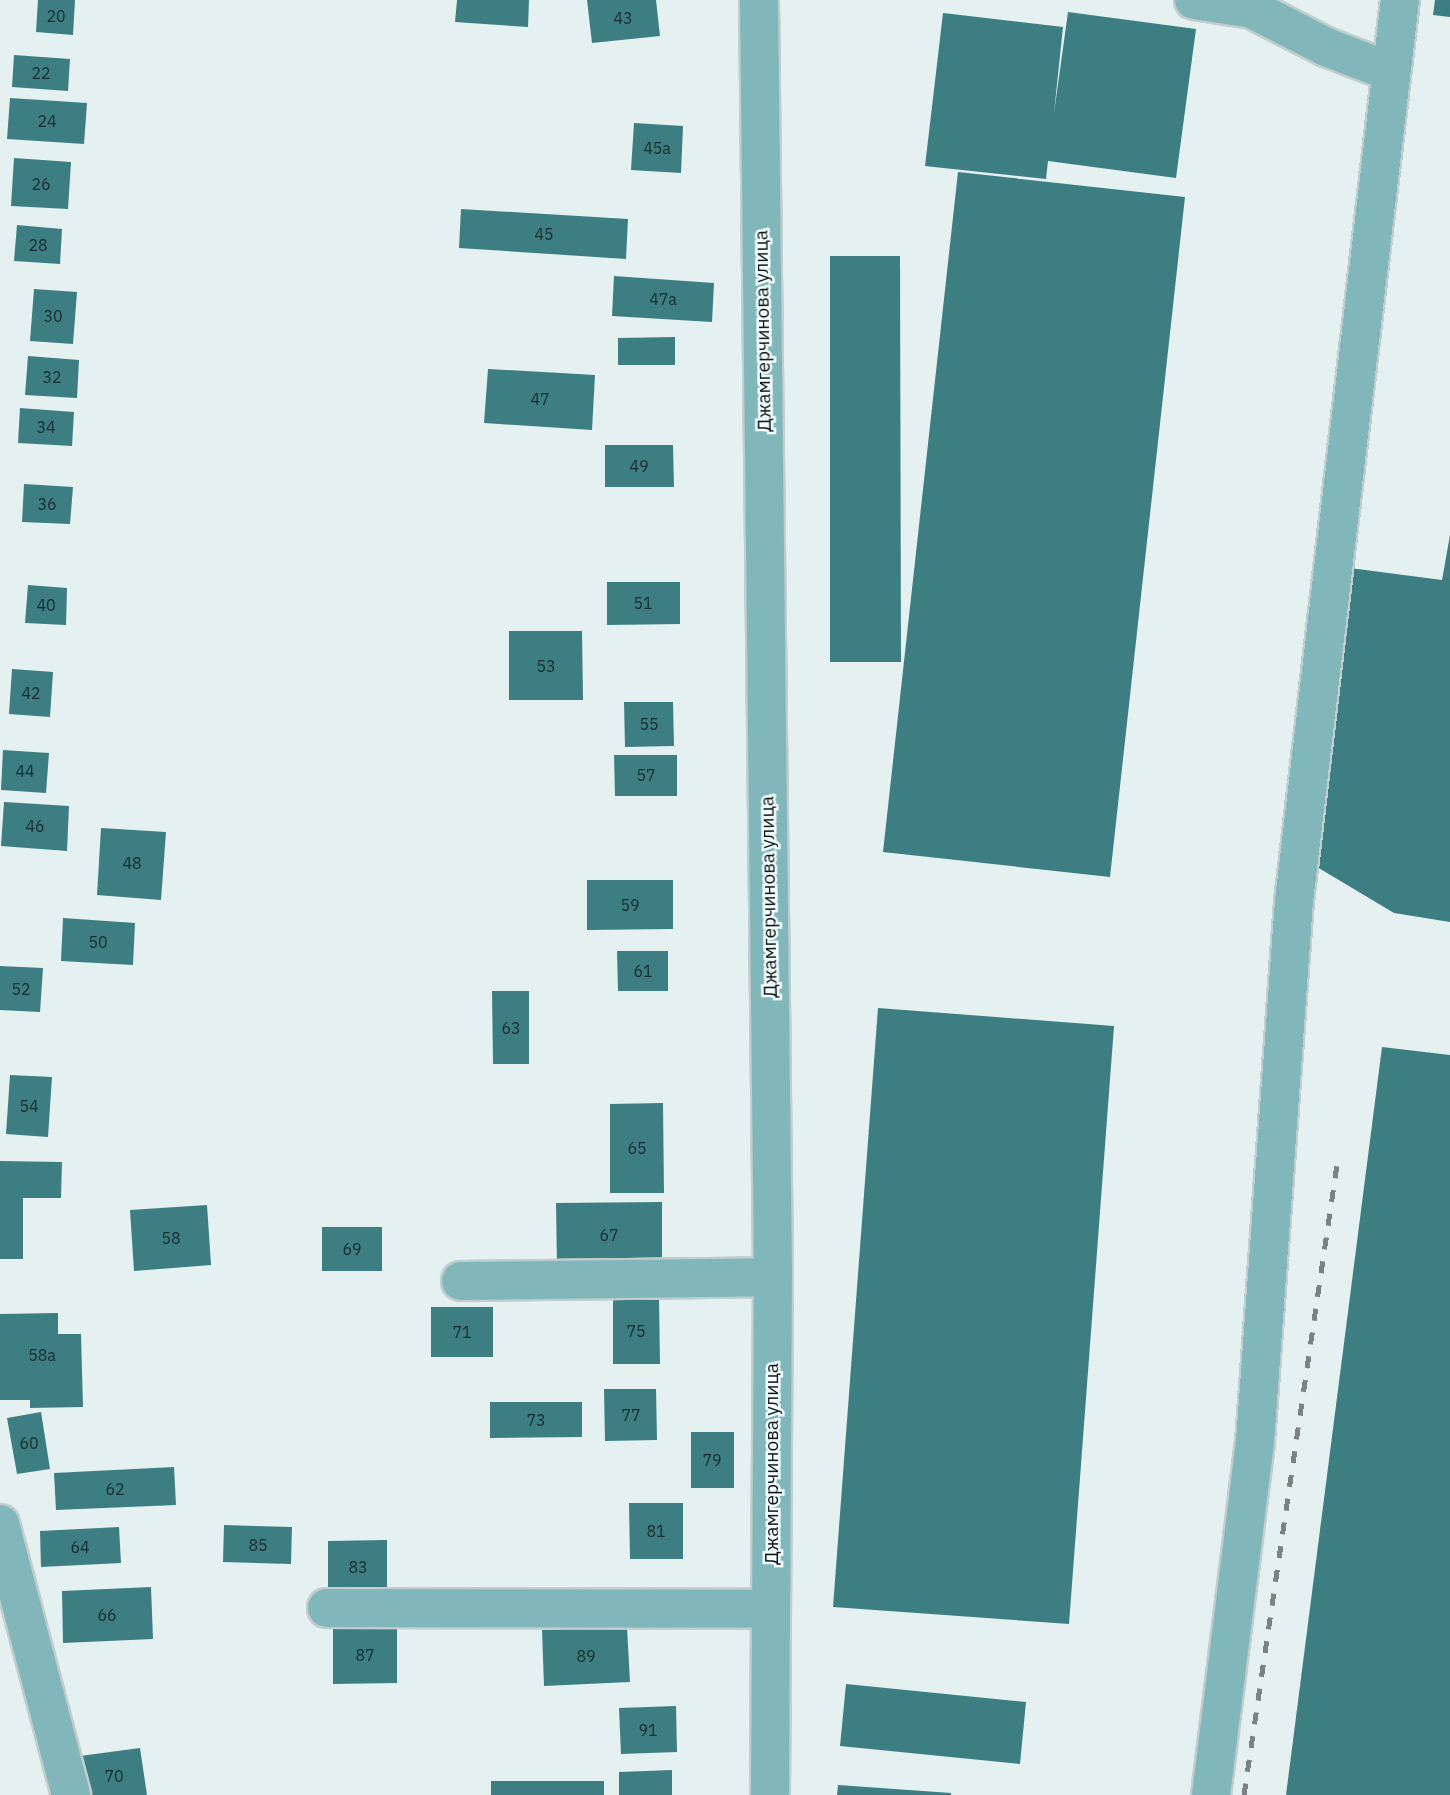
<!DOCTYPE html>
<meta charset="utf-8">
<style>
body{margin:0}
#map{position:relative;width:1450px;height:1795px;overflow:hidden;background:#e5f1f1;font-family:"IBM Plex Sans",sans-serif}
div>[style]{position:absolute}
.building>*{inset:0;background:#3d7e83}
.roads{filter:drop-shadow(2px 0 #c2cdcd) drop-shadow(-2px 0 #c2cdcd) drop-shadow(0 2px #c2cdcd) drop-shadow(0 -2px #c2cdcd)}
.minor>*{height:38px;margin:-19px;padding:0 19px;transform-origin:19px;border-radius:19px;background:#81b7bb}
.rail>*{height:5px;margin-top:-2.5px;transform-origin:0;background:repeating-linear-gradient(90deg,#7a8282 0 12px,transparent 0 24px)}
span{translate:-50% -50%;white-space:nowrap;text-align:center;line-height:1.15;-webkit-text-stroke:5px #f3feff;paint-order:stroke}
.number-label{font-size:16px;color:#192c2e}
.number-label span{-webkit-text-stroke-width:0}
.street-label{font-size:19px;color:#0d1111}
</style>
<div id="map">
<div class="building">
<i style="clip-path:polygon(38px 0,75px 0,73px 35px,36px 32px)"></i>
<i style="clip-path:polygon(457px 0,529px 0,528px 27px,455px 22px)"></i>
<i style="clip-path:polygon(587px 0,656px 0,660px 36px,592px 43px)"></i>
<i style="clip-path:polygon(1435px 0,1450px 0,1450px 17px,1433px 15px)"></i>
<i style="clip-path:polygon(1068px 12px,1196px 29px,1176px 178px,1048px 161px,1046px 179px,925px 166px,943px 13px,1063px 27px,1054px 113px)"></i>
<i style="clip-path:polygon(14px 55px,70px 59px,68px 91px,12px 87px)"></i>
<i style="clip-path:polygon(10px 98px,87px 103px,84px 144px,7px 139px)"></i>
<i style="clip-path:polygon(634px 123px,683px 126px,681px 173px,631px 170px)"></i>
<i style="clip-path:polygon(14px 158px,71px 162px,68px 209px,11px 206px)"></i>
<i style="clip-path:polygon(958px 172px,1185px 197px,1110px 877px,883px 852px)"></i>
<i style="clip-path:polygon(461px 209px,628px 219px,626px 259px,459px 248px)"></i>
<i style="clip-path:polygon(17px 225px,62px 229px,60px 264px,14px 261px)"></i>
<i style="clip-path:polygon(830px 256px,900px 256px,901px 662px,830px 662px)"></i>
<i style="clip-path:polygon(614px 276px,714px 283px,712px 322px,612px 316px)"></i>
<i style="clip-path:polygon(34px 289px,77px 292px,73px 344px,30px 341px)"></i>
<i style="clip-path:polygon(675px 337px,675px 365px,618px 365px,618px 338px)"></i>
<i style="clip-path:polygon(28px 356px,79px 360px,77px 398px,25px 395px)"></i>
<i style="clip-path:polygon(488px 369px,595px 375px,592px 430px,484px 423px)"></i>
<i style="clip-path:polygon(20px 408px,74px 412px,72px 446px,18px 443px)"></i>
<i style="clip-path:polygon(605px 445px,673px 445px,674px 487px,605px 487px)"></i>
<i style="clip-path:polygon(24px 484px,73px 487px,70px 524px,22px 522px)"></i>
<i style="clip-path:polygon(1450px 535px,1450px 922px,1394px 913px,1312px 864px,1350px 568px,1442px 580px)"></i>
<i style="clip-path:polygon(607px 582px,680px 582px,680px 624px,607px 625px)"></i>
<i style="clip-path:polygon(28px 585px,67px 588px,66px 625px,25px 623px)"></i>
<i style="clip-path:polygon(509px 631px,582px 631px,583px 700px,509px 700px)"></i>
<i style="clip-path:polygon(12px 669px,53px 672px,50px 717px,9px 714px)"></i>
<i style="clip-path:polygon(624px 702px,673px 702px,674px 746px,625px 747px)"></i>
<i style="clip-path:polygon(3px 750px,49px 753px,46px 793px,1px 790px)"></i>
<i style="clip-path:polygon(614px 755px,677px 755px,677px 796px,615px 796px)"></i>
<i style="clip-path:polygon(4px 802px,69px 806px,67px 851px,1px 846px)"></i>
<i style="clip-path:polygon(101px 828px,166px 832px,161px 900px,97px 895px)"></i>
<i style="clip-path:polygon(587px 880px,673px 880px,673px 929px,587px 930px)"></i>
<i style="clip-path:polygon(63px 918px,135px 923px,133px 965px,61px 961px)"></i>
<i style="clip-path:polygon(617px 951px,668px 951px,668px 991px,618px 991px)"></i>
<i style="clip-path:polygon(0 966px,43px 968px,40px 1012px,0 1010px)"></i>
<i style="clip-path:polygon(492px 991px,529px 991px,529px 1064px,493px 1064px)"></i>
<i style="clip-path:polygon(878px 1008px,1114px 1026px,1069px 1624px,833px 1607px)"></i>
<i style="clip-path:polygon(1382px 1047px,1450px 1055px,1450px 1795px,1286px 1795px)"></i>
<i style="clip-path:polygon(10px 1075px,52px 1077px,48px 1137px,6px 1134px)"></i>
<i style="clip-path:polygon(663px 1103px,664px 1193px,610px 1193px,610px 1104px)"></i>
<i style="clip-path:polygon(0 1161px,62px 1162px,61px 1198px,23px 1198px,23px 1259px,0 1259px)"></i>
<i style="clip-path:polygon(662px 1202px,662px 1266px,557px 1266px,556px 1203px)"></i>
<i style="clip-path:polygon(207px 1205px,211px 1265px,134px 1271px,130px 1210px)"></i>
<i style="clip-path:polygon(322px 1227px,382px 1227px,382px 1271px,322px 1271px)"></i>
<i style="clip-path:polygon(659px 1297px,660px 1364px,613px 1364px,613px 1298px)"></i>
<i style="clip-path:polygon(431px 1307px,493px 1307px,493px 1357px,431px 1357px)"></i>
<i style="clip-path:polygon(58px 1313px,58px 1334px,81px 1334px,83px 1407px,30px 1408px,30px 1400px,0 1400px,0 1314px)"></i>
<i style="clip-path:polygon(604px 1389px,656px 1389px,657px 1440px,605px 1441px)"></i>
<i style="clip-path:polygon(490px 1402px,582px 1402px,582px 1437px,490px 1438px)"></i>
<i style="clip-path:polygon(41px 1412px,50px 1469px,17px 1474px,7px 1418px)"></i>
<i style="clip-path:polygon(691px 1432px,734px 1432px,734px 1488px,691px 1488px)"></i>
<i style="clip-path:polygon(174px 1467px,176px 1505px,56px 1510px,54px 1473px)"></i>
<i style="clip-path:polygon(629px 1503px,683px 1503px,683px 1559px,630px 1559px)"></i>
<i style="clip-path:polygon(224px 1525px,292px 1527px,291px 1564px,223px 1562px)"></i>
<i style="clip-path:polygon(119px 1527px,121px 1563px,41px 1567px,40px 1531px)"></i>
<i style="clip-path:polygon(387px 1540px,387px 1594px,328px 1595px,328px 1541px)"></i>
<i style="clip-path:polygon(151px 1587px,153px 1639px,63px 1643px,62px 1591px)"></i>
<i style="clip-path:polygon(397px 1626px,397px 1683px,333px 1684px,333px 1627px)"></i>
<i style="clip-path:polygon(627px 1627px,630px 1682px,544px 1686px,542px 1630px)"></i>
<i style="clip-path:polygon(846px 1684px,1026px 1702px,1020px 1764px,840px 1746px)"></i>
<i style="clip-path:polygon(676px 1706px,677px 1752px,621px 1754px,619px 1708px)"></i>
<i style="clip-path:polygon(140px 1748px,147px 1795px,86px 1795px,80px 1756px)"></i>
<i style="clip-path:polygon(672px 1770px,672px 1795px,619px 1795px,619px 1772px)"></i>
<i style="clip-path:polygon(491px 1781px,604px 1781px,604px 1795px,491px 1795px)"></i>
<i style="clip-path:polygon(838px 1785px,951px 1793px,951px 1795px,837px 1795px)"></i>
</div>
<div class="roads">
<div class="minor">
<i style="left:759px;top:0;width:1269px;rotate:89.37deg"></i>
<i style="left:773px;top:1269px;width:526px;rotate:90.33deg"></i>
<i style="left:1194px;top:0;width:59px;rotate:8.8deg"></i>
<i style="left:1252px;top:9px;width:83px;rotate:27.2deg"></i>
<i style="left:1326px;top:47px;width:70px;rotate:21deg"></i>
<i style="left:461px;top:1281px;width:311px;rotate:-0.7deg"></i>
<i style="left:0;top:1524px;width:280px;rotate:75.3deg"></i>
<i style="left:327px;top:1608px;width:444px;rotate:0.1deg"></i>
<i style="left:1211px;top:1795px;width:356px;rotate:-82.9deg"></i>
<i style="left:1255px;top:1442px;width:542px;rotate:-85.88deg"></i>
<i style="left:1294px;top:901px;width:907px;rotate:-83.29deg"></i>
</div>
</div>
<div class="rail">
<i style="left:1244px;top:1795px;width:644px;rotate:-81.61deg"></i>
</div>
<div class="number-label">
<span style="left:56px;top:16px">20</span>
<span style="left:623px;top:18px">43</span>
<span style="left:41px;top:73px">22</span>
<span style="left:47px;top:121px">24</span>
<span style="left:657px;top:148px">45a</span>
<span style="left:41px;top:184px">26</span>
<span style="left:544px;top:234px">45</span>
<span style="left:38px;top:245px">28</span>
<span style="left:663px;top:299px">47a</span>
<span style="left:53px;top:316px">30</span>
<span style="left:52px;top:377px">32</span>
<span style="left:540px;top:399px">47</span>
<span style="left:46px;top:427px">34</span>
<span style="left:639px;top:466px">49</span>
<span style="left:47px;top:504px">36</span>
<span style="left:643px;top:603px">51</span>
<span style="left:46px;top:605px">40</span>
<span style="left:546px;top:666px">53</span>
<span style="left:31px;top:693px">42</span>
<span style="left:649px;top:724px">55</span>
<span style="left:25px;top:771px">44</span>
<span style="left:646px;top:775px">57</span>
<span style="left:35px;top:826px">46</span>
<span style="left:132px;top:863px">48</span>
<span style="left:630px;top:905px">59</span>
<span style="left:98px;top:942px">50</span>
<span style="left:643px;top:971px">61</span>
<span style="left:21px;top:989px">52</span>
<span style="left:511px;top:1028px">63</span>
<span style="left:29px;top:1106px">54</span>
<span style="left:637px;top:1148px">65</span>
<span style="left:609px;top:1235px">67</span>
<span style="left:171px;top:1238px">58</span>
<span style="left:352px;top:1249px">69</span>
<span style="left:636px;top:1331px">75</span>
<span style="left:462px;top:1332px">71</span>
<span style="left:42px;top:1355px">58a</span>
<span style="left:631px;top:1415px">77</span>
<span style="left:536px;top:1420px">73</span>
<span style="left:29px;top:1443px">60</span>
<span style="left:712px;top:1460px">79</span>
<span style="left:115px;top:1489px">62</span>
<span style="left:656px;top:1531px">81</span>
<span style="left:258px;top:1545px">85</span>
<span style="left:80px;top:1547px">64</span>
<span style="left:358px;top:1567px">83</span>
<span style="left:107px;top:1615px">66</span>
<span style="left:365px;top:1655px">87</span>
<span style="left:586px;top:1656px">89</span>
<span style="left:648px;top:1730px">91</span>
<span style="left:114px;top:1776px">70</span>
</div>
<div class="street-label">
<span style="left:763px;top:331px;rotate:-91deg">Джамгерчинова улица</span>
<span style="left:769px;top:897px;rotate:-91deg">Джамгерчинова улица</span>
<span style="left:772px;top:1464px;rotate:-90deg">Джамгерчинова улица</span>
</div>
</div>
